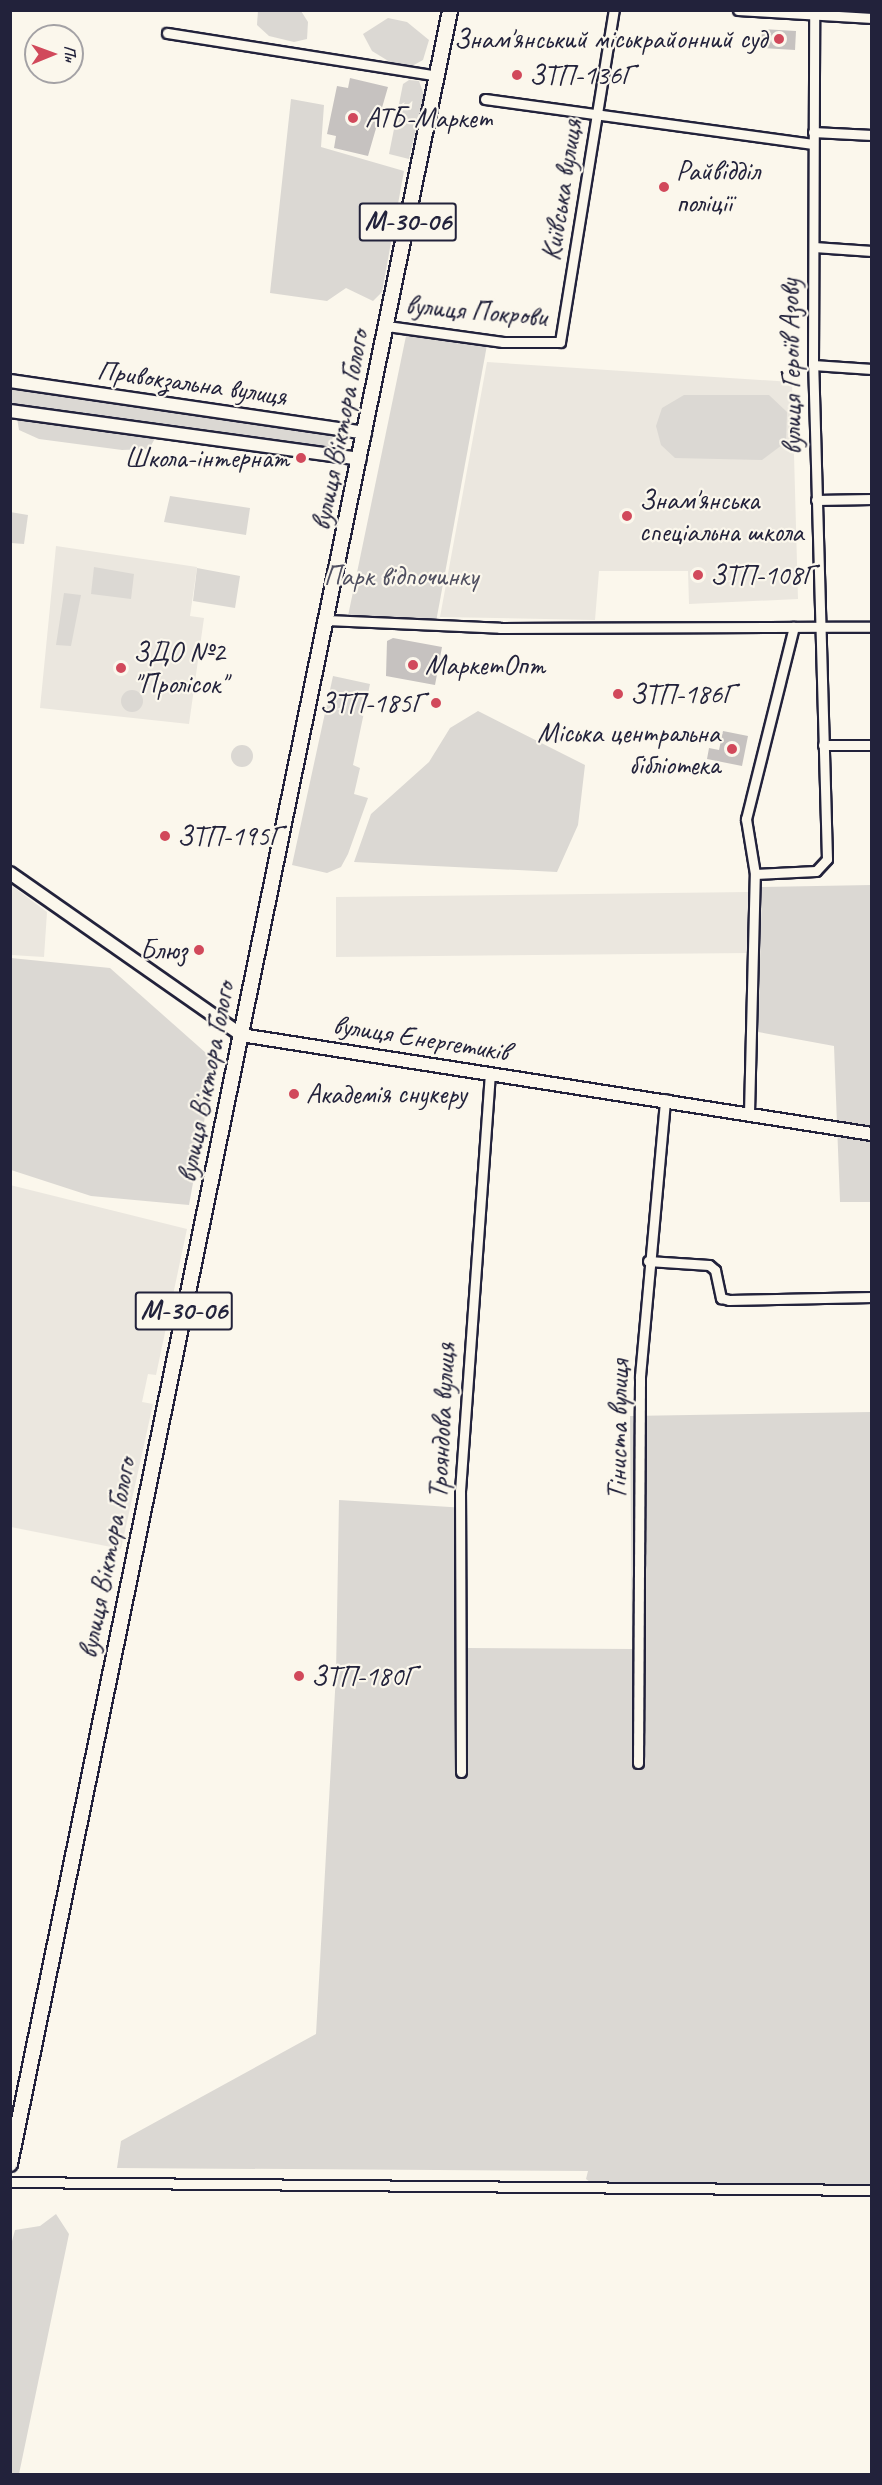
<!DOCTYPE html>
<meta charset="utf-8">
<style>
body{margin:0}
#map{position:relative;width:882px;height:2485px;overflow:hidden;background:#fbf7ec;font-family:Caveat,sans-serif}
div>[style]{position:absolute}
.built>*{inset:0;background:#ebe7df}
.green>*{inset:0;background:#dbd8d3}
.round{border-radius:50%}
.building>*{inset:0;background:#c6c2c0}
.roads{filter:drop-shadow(2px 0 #22223b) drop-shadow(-2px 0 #22223b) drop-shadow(0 2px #22223b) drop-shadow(0 -2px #22223b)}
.street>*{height:9px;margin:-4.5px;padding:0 4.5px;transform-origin:4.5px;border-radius:4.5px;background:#fbf7ec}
.secondary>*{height:12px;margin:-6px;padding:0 6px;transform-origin:6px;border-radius:6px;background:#fbf7ec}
.primary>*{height:14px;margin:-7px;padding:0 7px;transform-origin:7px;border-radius:7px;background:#fbf7ec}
.dots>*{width:16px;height:16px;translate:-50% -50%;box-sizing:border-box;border:3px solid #fbf7ec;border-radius:50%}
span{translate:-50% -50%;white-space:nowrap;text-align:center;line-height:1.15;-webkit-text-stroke:4.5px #fbf7ec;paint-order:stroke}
.shield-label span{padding:2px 4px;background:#fbf7ec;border:2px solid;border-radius:4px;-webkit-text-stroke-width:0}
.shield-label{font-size:27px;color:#22223b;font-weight:700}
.poi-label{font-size:28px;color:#22223b}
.right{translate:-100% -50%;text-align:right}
.left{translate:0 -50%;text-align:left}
.street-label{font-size:28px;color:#22223b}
.park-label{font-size:28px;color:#505061}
.frame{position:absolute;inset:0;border:12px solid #22223b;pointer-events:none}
.north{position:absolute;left:24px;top:24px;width:60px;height:60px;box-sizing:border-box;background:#fbf7ec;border:2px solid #a4a2a5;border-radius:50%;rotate:89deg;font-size:16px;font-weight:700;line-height:24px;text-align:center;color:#22223b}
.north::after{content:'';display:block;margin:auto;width:21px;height:27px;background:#d1495b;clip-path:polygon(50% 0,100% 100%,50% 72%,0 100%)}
</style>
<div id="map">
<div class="built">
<i style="clip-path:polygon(487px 362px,792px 382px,798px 599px,689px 604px,688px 571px,599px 571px,595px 620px,440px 617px)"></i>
<i style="clip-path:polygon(56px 546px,197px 567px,190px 616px,204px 618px,189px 724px,40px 708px)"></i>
<i style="clip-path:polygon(11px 885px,47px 912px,44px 957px,11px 955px)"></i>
<i style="clip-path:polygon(748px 892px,749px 953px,336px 957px,336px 897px)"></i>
<i style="clip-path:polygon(10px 1185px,187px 1229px,156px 1375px,148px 1374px,142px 1402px,153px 1404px,121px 1549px,11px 1527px)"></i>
</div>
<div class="green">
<i style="clip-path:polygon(258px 10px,301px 11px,308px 22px,307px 39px,294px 42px,269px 36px,257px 25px)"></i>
<i style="clip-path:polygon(388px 18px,407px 22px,429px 40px,423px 60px,412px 66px,390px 62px,372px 51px,363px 34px)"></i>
<i style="clip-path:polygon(409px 80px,419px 81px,424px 95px,409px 159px,389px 154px,403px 84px)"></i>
<i style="clip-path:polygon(291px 99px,324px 105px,321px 147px,404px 171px,382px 292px,373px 301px,346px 288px,327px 301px,270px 293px)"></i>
<i style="clip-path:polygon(406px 336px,487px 345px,436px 622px,348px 616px)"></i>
<i style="clip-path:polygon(11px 388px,333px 434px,331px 450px,11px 404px)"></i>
<i style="clip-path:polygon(684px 395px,769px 395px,787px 412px,786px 442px,762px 460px,675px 458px,661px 445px,656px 426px,662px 408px)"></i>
<i style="clip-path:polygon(17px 418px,157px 435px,149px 449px,122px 450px,39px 439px,19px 430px)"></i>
<i style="clip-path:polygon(170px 496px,250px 508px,246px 535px,164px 522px)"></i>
<i style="clip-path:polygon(10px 512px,28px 515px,24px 544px,11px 543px)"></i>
<i style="clip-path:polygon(94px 567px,134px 574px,131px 599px,91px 594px)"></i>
<i style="clip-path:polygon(197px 568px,240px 576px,235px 608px,193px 601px)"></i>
<i style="clip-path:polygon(64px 593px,81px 595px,71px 646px,56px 645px)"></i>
<i style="clip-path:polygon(333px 676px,370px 684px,353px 765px,360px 768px,354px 794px,368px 798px,348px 854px,341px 867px,327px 873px,292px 865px)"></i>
<i class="round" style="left:121px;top:690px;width:22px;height:22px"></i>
<i style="clip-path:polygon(478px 711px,585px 765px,578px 825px,557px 872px,354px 862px,371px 814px,429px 762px,450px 728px)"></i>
<i class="round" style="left:231px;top:745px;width:22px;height:22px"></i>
<i style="clip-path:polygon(871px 885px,871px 1202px,840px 1202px,834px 1046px,758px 1032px,762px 887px)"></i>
<i style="clip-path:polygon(11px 958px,110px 968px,215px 1061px,189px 1205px,91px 1196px,11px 1170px)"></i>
<i style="clip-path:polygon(871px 1412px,871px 2187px,594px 2185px,586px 2179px,588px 2171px,117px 2168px,121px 2141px,316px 2034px,336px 1674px,339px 1500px,466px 1508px,466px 1648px,632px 1649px,630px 1416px)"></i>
<i style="clip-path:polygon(56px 2214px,69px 2234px,19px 2474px,11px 2474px,11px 2245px,15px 2230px,40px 2226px)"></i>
</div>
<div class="building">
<i style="clip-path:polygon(762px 29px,796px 31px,795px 50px,761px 48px)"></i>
<i style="clip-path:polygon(350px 78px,388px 87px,368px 156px,334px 148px,336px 136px,327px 134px,337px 86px,348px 88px)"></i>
<i style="clip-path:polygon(393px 638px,442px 647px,435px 685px,386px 676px,387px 641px)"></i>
<i style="clip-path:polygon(723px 731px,748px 736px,742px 766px,707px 759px,709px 748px,719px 750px)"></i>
</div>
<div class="roads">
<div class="street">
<i style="left:738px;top:10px;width:134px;rotate:3.4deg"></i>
<i style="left:167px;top:33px;width:273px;rotate:9deg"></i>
<i style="left:485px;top:99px;width:331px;rotate:7.8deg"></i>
<i style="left:813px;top:132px;width:59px;rotate:2.9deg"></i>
<i style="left:814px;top:247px;width:58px;rotate:3.9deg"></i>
<i style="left:387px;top:326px;width:117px;rotate:7.9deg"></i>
<i style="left:503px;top:342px;width:57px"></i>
<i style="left:560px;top:342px;width:336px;rotate:-80.8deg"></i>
<i style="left:813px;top:365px;width:59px;rotate:3.9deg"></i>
<i style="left:816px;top:500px;width:56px;rotate:-1deg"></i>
<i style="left:327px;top:620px;width:173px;rotate:2.6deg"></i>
<i style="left:500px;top:628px;width:372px;rotate:-0.2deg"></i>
<i style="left:823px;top:745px;width:49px"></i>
<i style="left:755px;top:874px;width:61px;rotate:-2.8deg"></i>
<i style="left:816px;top:871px;width:16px;rotate:-47deg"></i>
<i style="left:827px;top:859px;width:494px;rotate:-91.6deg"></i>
<i style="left:813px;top:365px;width:355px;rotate:-89.8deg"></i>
<i style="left:749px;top:1113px;width:239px;rotate:-88.6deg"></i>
<i style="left:755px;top:874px;width:56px;rotate:-99.3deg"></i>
<i style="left:746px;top:819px;width:198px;rotate:-76deg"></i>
<i style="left:648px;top:1261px;width:61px;rotate:3.8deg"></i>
<i style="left:709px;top:1265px;width:8px;rotate:40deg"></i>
<i style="left:715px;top:1270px;width:29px;rotate:78deg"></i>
<i style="left:721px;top:1298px;width:8px;rotate:14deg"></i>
<i style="left:729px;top:1300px;width:143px;rotate:-1.2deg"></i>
<i style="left:638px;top:1763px;width:387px;rotate:-89.7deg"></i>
<i style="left:640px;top:1376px;width:278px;rotate:-84.8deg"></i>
<i style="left:461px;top:1772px;width:281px;rotate:-90.2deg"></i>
<i style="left:460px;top:1491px;width:419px;rotate:-85.9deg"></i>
<i style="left:10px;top:2182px;width:862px;rotate:0.53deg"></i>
</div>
<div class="secondary">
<i style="left:10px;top:381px;width:359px;rotate:8.3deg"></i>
<i style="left:10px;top:411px;width:353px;rotate:7.8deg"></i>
<i style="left:10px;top:873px;width:282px;rotate:35deg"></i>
<i style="left:241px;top:1035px;width:639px;rotate:8.92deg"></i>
</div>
<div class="primary">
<i style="left:10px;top:2164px;width:2198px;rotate:-78.45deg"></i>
</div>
</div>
<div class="dots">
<i style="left:779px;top:39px;background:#d1495b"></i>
<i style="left:517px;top:75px;background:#d1495b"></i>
<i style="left:353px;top:118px;background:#d1495b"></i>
<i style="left:664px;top:187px;background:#d1495b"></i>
<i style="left:301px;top:458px;background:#d1495b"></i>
<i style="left:627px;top:516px;background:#d1495b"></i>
<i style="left:698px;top:575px;background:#d1495b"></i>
<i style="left:413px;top:665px;background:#d1495b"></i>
<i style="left:121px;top:668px;background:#d1495b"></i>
<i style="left:618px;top:694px;background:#d1495b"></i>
<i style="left:436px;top:703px;background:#d1495b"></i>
<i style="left:732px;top:749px;background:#d1495b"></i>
<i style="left:165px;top:836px;background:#d1495b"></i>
<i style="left:199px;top:950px;background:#d1495b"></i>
<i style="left:294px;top:1094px;background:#d1495b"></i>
<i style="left:299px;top:1676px;background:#d1495b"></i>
</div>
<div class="shield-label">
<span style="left:408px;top:222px">М-30-06</span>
<span style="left:184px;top:1311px">М-30-06</span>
</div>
<div class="poi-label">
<span class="right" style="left:767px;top:39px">Знам'янський міськрайонний суд</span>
<span class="left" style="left:529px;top:75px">ЗТП-136Г</span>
<span class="left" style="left:365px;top:118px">АТБ-Маркет</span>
<span class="left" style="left:676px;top:187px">Райвідділ<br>поліції</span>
<span class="right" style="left:289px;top:458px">Школа-інтернат</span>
<span class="left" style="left:639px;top:516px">Знам'янська<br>спеціальна школа</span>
<span class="left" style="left:710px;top:575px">ЗТП-108Г</span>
<span class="left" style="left:133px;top:668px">ЗДО №2<br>"Пролісок"</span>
<span class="left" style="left:425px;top:665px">МаркетОпт</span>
<span class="left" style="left:630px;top:694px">ЗТП-186Г</span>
<span class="right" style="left:424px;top:703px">ЗТП-185Г</span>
<span class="right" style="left:720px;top:749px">Міська центральна<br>бібліотека</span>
<span class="left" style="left:177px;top:836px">ЗТП-195Г</span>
<span class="right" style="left:187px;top:950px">Блюз</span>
<span class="left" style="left:306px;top:1094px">Академія снукеру</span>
<span class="left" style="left:311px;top:1676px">ЗТП-180Г</span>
</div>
<div class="street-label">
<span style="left:562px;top:190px;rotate:-81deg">Київська вулиця</span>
<span style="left:476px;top:311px;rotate:5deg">вулиця Покрови</span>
<span style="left:791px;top:367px;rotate:-91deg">вулиця Героїв Азову</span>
<span style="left:192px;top:383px;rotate:8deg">Привокзальна вулиця</span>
<span style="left:340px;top:430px;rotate:-79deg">вулиця Віктора Голого</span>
<span style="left:421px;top:1038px;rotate:9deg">вулиця Енергетиків</span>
<span style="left:206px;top:1082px;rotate:-79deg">вулиця Віктора Голого</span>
<span style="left:442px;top:1421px;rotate:-87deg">Трояндова вулиця</span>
<span style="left:618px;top:1430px;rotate:-89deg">Тіниста вулиця</span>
<span style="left:107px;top:1558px;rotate:-79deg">вулиця Віктора Голого</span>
</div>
<div class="park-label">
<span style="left:401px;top:576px">Парк відпочинку</span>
</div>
<div class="frame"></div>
<div class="north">Пн</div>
</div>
